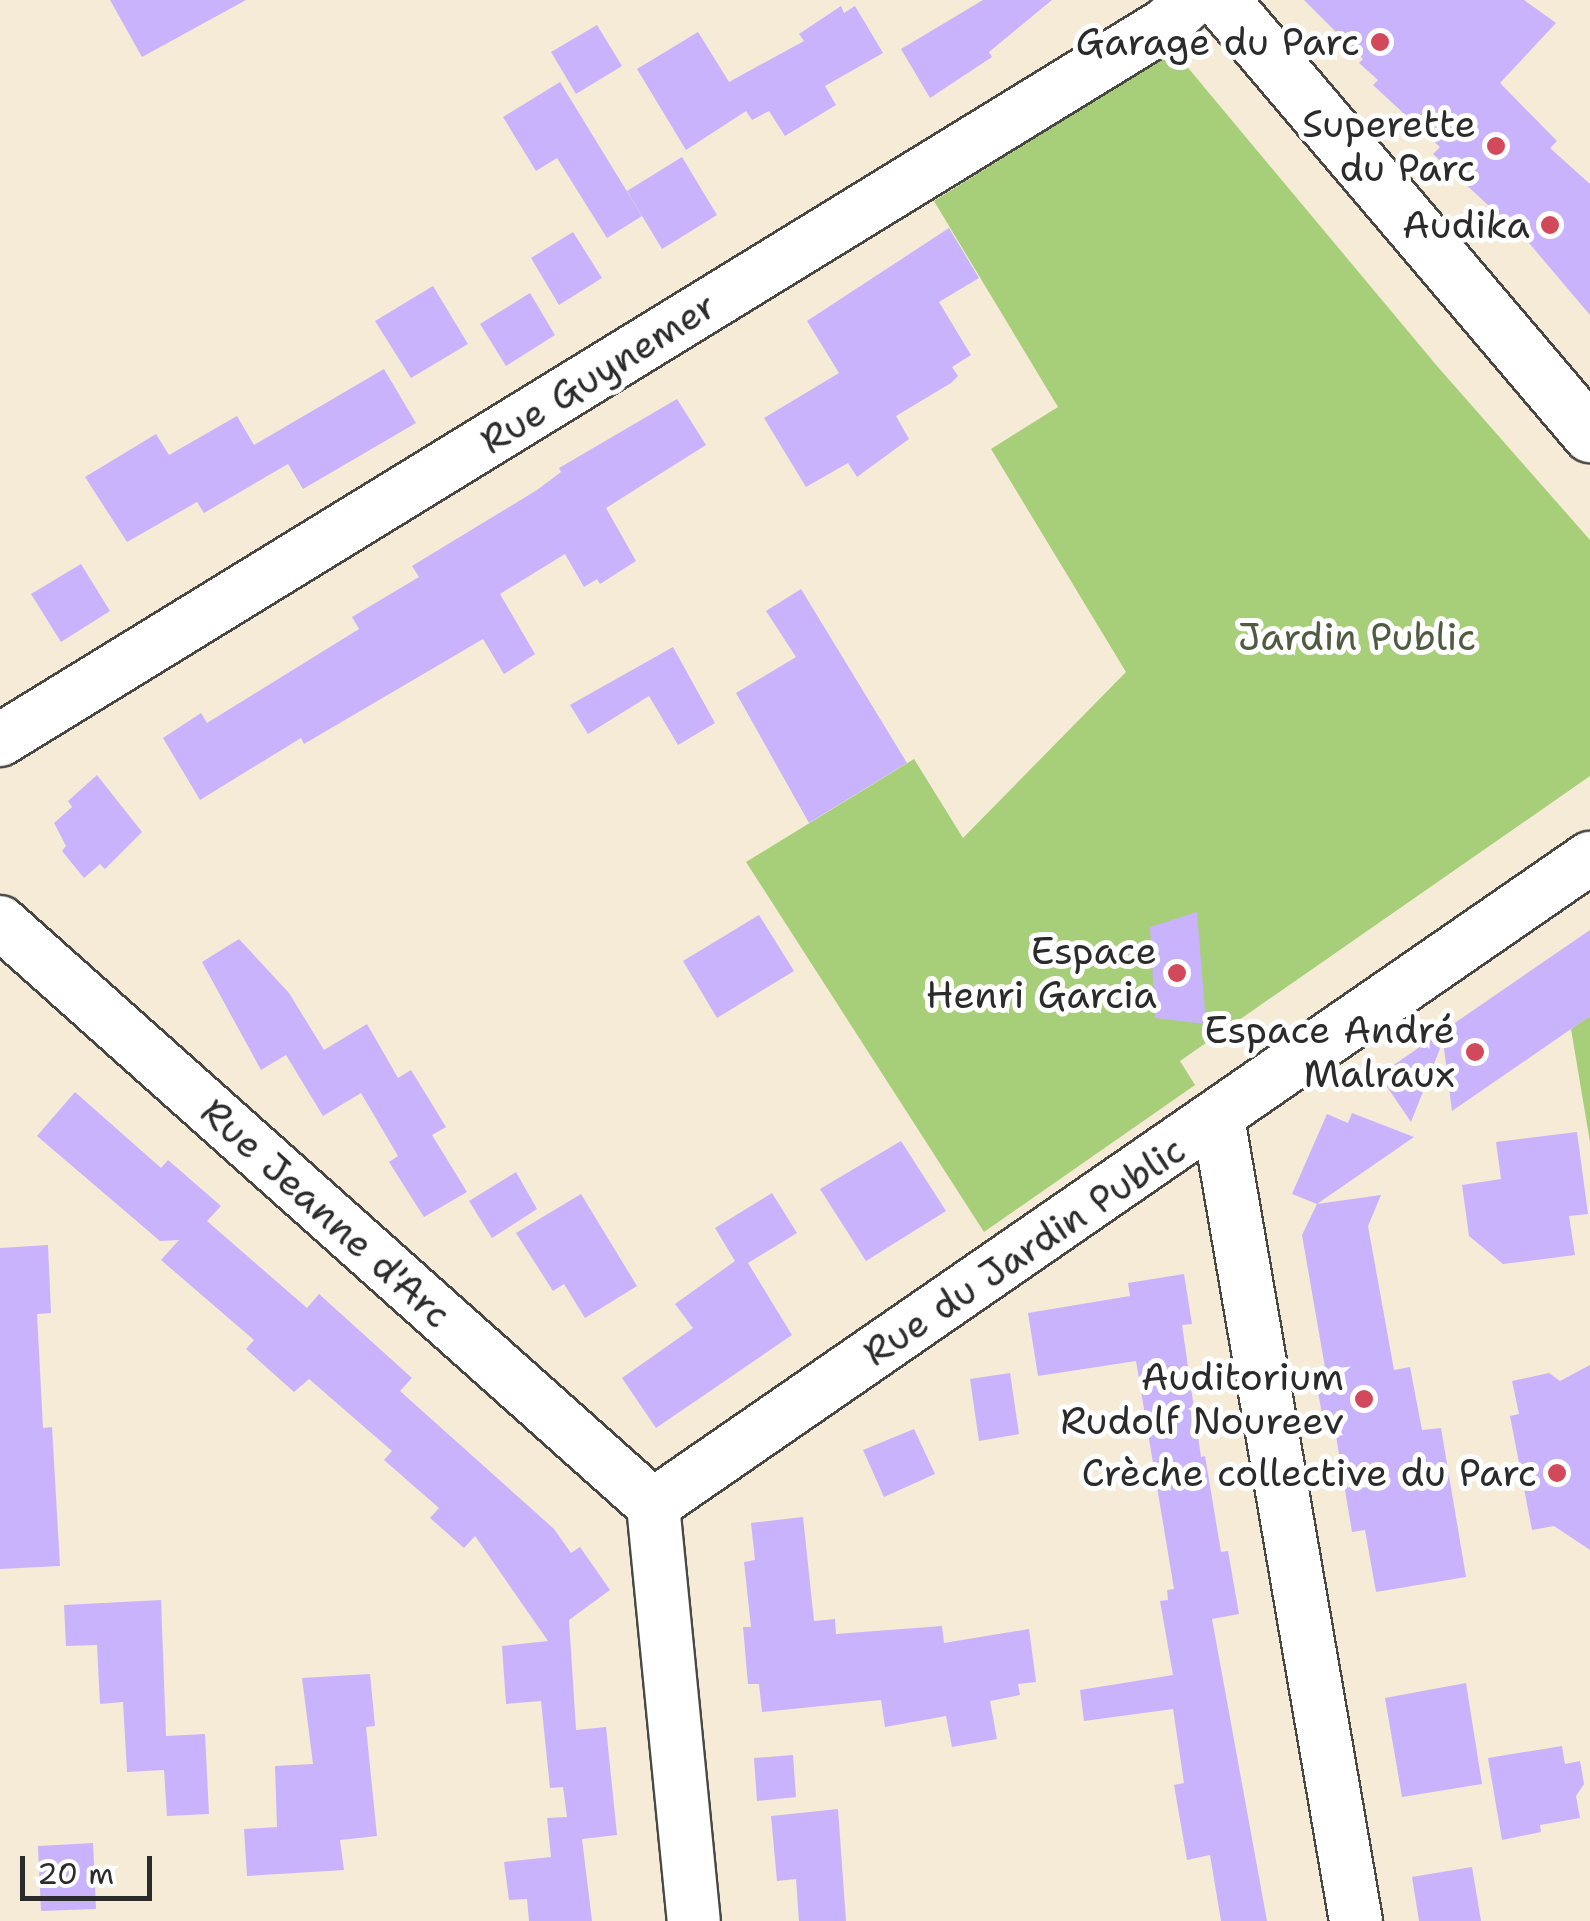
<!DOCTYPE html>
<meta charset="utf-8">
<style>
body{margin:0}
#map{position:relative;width:1590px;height:1921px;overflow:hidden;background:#f5ebd6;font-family:"Shantell Sans",sans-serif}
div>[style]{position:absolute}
.green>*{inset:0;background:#a7ce78}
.building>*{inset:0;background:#cab3fd}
.roads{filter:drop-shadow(2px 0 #494845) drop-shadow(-2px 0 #494845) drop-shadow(0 2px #494845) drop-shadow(0 -2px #494845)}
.minor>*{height:52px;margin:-26px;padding:0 26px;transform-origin:26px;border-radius:26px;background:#fff}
.tertiary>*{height:55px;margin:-27.5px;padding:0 27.5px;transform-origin:27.5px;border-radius:27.5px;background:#fff}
.dots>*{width:28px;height:28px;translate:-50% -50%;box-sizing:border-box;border:5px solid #fff;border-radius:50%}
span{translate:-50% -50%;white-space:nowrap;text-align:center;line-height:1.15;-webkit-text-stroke:10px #fff;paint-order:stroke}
.poi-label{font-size:38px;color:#2b2b2b}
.right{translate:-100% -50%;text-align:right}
.street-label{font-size:38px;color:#2b2b2b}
.park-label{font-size:38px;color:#505c42}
.scale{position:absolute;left:20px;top:1856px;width:132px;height:45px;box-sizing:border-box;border:5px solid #2b2b2b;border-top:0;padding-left:12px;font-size:30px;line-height:35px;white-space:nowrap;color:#2b2b2b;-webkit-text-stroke:8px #fff;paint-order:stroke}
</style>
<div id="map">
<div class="green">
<i style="clip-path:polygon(1174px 51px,1437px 366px,1590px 540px,1590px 776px,1180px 1061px,1195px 1085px,984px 1232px,746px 862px,914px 759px,963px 838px,1126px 672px,991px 449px,1058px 407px,934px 201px)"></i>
<i style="clip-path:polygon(1590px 1016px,1590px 1142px,1571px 1029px)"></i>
</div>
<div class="building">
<i style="clip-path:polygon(110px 0,246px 0,142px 57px)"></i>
<i style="clip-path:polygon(983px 0,1052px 0,989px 52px,992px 57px,930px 98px,901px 49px)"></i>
<i style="clip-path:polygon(1304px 0,1524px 0,1556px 23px,1500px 83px,1557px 141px,1550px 148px,1590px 184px,1590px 315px,1529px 243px,1433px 154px,1440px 147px,1373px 85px,1378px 80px,1359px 63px,1363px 59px)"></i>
<i style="clip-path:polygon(841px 6px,844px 13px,855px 6px,883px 53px,825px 86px,836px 105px,785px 136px,769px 111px,752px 120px,746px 111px,686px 150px,637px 69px,698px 32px,729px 82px,804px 41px,799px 34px)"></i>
<i style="clip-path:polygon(597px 25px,622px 66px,576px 94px,551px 52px)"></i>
<i style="clip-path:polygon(560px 82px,642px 216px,607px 238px,557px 158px,536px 171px,503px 117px)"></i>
<i style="clip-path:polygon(682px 157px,717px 215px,662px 249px,627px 191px)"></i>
<i style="clip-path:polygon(949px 228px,979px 278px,939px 302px,971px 355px,952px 367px,958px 376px,951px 383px,896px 416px,909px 439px,857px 477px,848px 463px,806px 487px,764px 418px,839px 373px,807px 321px)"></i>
<i style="clip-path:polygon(573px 232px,602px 278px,559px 305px,531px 258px)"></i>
<i style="clip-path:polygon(433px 286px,468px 344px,411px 378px,375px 321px)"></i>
<i style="clip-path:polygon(530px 293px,555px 335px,506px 366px,480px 324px)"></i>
<i style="clip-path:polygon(384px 369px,416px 423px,303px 489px,288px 464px,204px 513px,197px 502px,127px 542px,85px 477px,156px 434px,169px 455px,237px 416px,254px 445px)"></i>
<i style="clip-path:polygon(677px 399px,706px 445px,606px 508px,636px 561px,600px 584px,597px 579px,584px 587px,565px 554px,500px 594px,535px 654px,504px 674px,483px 639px,304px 744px,301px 738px,200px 800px,163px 738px,201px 713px,207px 723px,359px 629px,352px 617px,419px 577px,412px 566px,537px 490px,561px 472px,559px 468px)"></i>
<i style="clip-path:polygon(81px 564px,110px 611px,61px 642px,31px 594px)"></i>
<i style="clip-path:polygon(801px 589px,907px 763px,809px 823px,736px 693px,796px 657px,766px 611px)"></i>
<i style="clip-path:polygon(673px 647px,715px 723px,678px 745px,649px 696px,588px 734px,570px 705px)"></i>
<i style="clip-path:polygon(97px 775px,142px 832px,105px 869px,100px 864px,84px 878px,62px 851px,66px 846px,54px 823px,72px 807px,68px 801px)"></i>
<i style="clip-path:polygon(1197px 912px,1206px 1024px,1155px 1018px,1150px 927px)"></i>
<i style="clip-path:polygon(759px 915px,794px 971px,717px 1018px,683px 961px)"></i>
<i style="clip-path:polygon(1590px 930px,1590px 1016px,1452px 1111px,1443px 1041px,1411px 1122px,1379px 1075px)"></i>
<i style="clip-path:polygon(239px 939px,289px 993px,324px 1050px,367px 1024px,398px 1078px,411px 1070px,446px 1127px,432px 1135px,467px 1192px,424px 1217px,389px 1162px,398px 1156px,361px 1093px,323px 1116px,286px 1055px,261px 1070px,202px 962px)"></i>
<i style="clip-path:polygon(75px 1092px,161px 1168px,168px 1160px,221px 1206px,207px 1221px,307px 1308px,319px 1294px,412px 1378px,400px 1391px,554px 1529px,571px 1553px,580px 1547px,610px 1590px,569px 1620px,576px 1730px,606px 1727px,617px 1835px,582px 1839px,592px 1921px,529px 1921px,527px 1899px,509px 1900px,504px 1862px,551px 1857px,547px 1818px,567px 1817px,563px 1787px,550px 1788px,541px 1701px,506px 1704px,502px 1646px,548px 1641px,475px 1536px,464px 1548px,430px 1518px,439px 1508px,384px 1460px,392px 1451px,309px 1379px,294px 1392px,246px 1349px,254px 1340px,161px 1260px,179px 1240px,160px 1241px,37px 1136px)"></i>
<i style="clip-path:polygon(1352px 1113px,1414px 1137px,1317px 1204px,1381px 1195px,1368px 1226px,1394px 1370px,1410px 1367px,1422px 1430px,1441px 1428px,1466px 1577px,1376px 1592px,1365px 1530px,1352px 1532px,1333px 1418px,1323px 1420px,1316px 1381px,1327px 1379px,1302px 1235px,1317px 1204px,1292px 1194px,1327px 1114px,1348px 1123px)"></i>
<i style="clip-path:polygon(1577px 1132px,1588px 1214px,1569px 1216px,1575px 1255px,1503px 1264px,1469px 1236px,1462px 1185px,1501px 1179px,1496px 1142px)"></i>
<i style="clip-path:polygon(901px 1141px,946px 1211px,866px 1261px,820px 1189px)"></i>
<i style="clip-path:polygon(516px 1172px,537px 1209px,492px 1238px,469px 1201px)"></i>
<i style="clip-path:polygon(772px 1193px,797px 1233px,748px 1263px,792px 1335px,656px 1428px,622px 1378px,693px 1328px,675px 1304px,735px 1261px,715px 1228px)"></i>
<i style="clip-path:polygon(581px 1194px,637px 1286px,585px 1318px,564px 1284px,553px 1291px,516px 1233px)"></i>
<i style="clip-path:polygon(48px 1245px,51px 1313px,37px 1314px,43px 1428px,52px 1427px,60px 1566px,0 1569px,0 1248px)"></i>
<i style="clip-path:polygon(1184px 1274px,1192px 1324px,1182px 1325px,1201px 1457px,1205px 1456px,1221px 1552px,1228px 1551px,1239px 1614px,1212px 1619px,1267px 1921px,1221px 1921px,1210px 1855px,1187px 1860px,1174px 1785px,1184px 1783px,1173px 1709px,1084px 1721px,1080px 1690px,1173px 1675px,1160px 1601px,1168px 1600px,1167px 1590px,1174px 1589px,1136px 1361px,1038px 1376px,1028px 1313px,1130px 1296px,1128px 1283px)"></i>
<i style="clip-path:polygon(1590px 1365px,1590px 1550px,1554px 1526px,1532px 1530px,1510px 1416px,1519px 1414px,1512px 1381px,1549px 1373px,1560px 1381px)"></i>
<i style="clip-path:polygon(1010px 1373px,1019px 1434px,979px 1441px,970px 1379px)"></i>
<i style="clip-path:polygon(914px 1429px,935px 1474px,884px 1497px,863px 1450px)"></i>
<i style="clip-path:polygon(803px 1517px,814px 1621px,835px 1619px,836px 1634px,942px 1626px,944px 1643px,1029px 1629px,1036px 1682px,1018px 1684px,1020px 1695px,990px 1701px,997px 1739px,952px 1747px,946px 1716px,885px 1727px,881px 1700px,762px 1712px,759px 1684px,748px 1684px,743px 1627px,751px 1627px,744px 1562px,755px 1560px,751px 1523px)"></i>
<i style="clip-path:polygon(161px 1600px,166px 1736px,205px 1734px,209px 1814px,167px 1816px,164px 1770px,127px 1772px,123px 1702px,100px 1704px,97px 1645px,66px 1646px,64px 1605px)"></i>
<i style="clip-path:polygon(370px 1674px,375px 1726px,366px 1727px,377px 1836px,340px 1840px,344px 1870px,247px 1876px,244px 1829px,277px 1827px,275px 1766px,313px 1764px,302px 1678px)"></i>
<i style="clip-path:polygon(1466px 1683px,1482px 1784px,1402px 1797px,1385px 1698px)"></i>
<i style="clip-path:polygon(1562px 1746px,1565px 1764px,1580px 1761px,1584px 1784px,1576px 1796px,1580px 1818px,1540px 1825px,1541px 1832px,1502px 1840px,1488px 1758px)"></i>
<i style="clip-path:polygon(793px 1755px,796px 1797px,757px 1801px,754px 1758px)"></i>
<i style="clip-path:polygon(838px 1809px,846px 1921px,799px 1921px,796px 1879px,777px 1881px,771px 1816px)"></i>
<i style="clip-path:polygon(93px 1843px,96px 1909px,41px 1911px,38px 1846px)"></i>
<i style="clip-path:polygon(1472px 1867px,1481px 1921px,1419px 1921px,1412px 1877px)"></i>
</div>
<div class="roads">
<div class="minor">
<i style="left:0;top:740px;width:1368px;rotate:-31.55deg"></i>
<i style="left:1166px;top:24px;width:35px;rotate:-43deg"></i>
<i style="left:0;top:922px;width:875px;rotate:41.76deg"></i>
<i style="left:1218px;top:1118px;width:815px;rotate:80.25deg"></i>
<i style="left:653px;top:1505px;width:1139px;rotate:-34.63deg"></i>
<i style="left:653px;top:1505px;width:418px;rotate:84.4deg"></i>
</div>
<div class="tertiary">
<i style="left:1221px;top:0;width:570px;rotate:49.63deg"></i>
</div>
</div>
<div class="dots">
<i style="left:1380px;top:42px;background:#d1495b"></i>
<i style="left:1496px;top:146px;background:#d1495b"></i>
<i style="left:1550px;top:225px;background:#d1495b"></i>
<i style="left:1177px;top:973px;background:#d1495b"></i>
<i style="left:1475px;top:1052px;background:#d1495b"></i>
<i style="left:1364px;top:1399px;background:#d1495b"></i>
<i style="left:1557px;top:1473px;background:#d1495b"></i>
</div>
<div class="poi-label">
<span class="right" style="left:1360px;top:42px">Garage du Parc</span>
<span class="right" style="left:1476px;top:146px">Superette<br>du Parc</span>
<span class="right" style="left:1530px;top:225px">Audika</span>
<span class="right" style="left:1157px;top:973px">Espace<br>Henri Garcia</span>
<span class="right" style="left:1455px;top:1052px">Espace André<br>Malraux</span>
<span class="right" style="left:1344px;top:1399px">Auditorium<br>Rudolf Noureev</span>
<span class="right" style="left:1537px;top:1473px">Crèche collective du Parc</span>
</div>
<div class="street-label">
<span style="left:598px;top:373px;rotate:-32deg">Rue Guynemer</span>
<span style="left:326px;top:1213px;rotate:42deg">Rue Jeanne d'Arc</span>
<span style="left:1024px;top:1251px;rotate:-34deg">Rue du Jardin Public</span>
</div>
<div class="park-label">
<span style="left:1357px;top:637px">Jardin Public</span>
</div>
<div class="scale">20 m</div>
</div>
